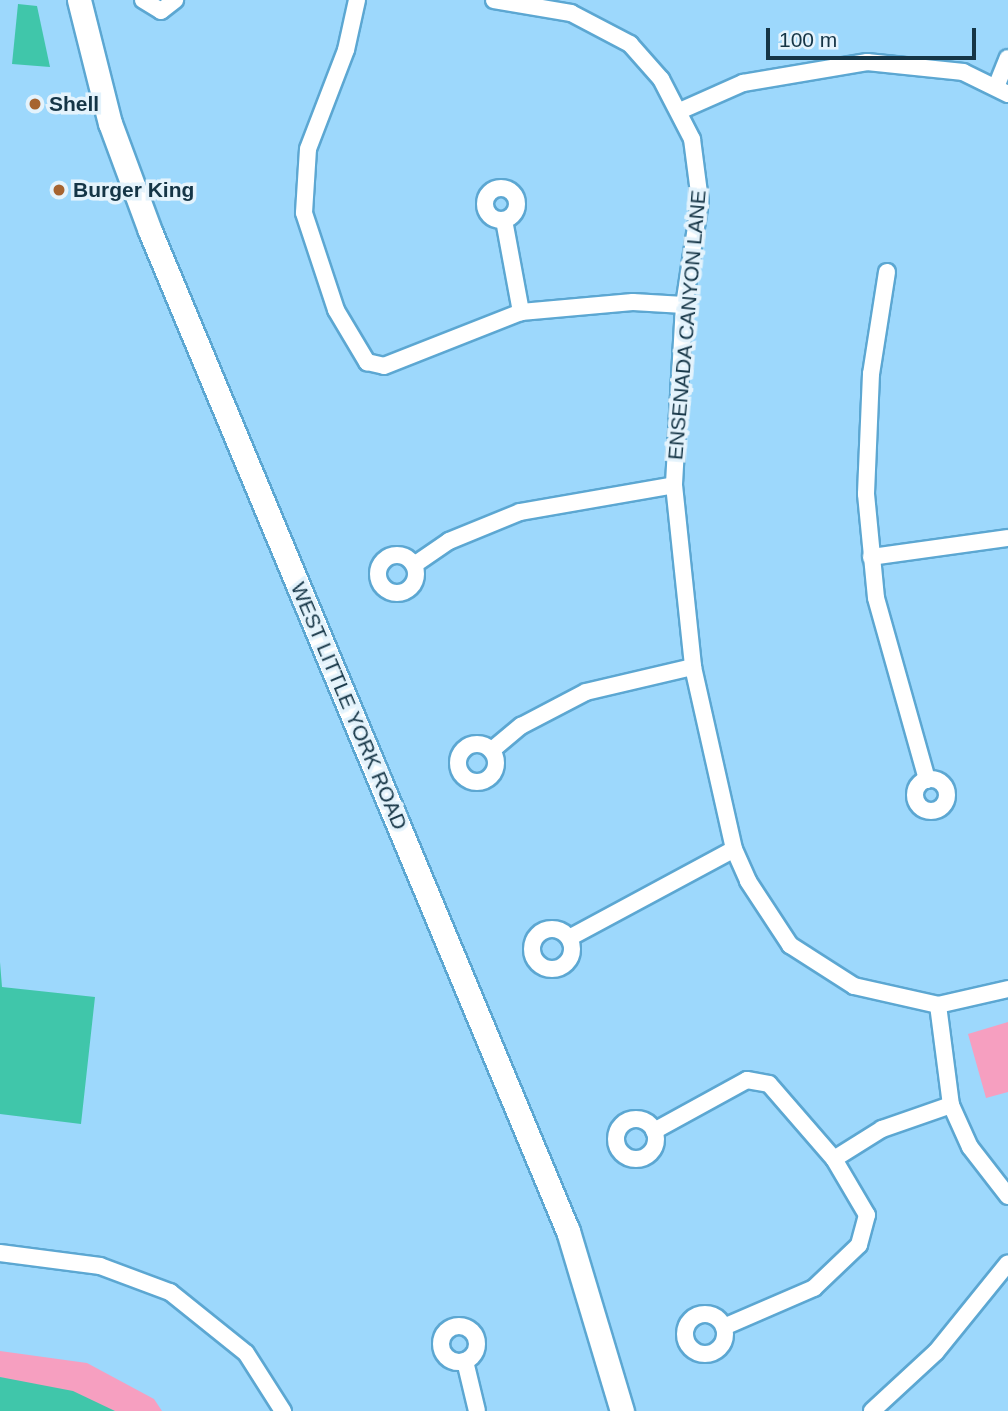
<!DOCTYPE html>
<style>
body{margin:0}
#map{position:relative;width:1008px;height:1411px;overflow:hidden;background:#9dd8fc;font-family:Arial,sans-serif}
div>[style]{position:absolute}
.green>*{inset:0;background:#f69fc0}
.water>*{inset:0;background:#40c6aa}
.roads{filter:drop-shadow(2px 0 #5ca7d2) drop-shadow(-2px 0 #5ca7d2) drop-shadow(0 2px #5ca7d2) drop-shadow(0 -2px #5ca7d2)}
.minor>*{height:16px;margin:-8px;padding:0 8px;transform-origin:8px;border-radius:8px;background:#fff}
.minor>.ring{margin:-8px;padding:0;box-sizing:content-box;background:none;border:16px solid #fff;border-radius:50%}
.secondary>*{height:23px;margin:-11.5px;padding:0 11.5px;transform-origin:11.5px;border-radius:11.5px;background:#fff}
.dots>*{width:19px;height:19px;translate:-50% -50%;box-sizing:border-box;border:4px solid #e4f3fc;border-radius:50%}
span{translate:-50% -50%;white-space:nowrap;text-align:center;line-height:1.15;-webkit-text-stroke:7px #e4f3fc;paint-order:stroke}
.poi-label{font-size:21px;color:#153546;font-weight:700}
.left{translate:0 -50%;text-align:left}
.street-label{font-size:21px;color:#153546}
.scale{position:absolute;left:766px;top:28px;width:210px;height:32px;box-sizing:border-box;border:4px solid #153546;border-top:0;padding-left:9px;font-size:21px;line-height:24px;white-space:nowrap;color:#153546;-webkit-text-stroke:5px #e4f3fc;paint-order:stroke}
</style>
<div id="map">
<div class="green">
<i style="clip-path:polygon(1008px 1022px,1008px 1092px,986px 1098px,968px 1034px)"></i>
<i style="clip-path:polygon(0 1351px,87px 1363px,154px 1399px,162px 1411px,115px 1411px,0 1377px)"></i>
</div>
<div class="water">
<i style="clip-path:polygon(18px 4px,37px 6px,50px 67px,12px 64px)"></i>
<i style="clip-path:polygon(0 962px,2px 987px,95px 997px,81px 1124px,0 1114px)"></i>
<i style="clip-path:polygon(0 1377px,73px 1391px,115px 1411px,0 1411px)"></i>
</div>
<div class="roads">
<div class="minor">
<i style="left:143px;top:0;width:21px;rotate:31deg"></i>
<i style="left:161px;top:11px;width:18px;rotate:-38deg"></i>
<i style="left:357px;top:0;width:51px;rotate:102.4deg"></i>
<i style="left:346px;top:50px;width:106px;rotate:111deg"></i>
<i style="left:308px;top:149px;width:64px;rotate:93.6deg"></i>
<i style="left:304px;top:213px;width:102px;rotate:71.7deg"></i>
<i style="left:336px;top:310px;width:61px;rotate:59.2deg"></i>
<i style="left:367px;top:362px;width:17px;rotate:13deg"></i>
<i style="left:384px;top:366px;width:147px;rotate:-21.5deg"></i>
<i style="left:521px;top:312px;width:112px;rotate:-5.1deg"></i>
<i style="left:633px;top:302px;width:51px;rotate:3.4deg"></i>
<i style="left:494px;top:0;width:78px;rotate:9.6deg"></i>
<i style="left:571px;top:13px;width:67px;rotate:27.7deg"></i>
<i style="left:630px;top:44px;width:47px;rotate:48.5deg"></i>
<i style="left:661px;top:79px;width:68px;rotate:62.7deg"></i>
<i style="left:692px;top:139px;width:63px;rotate:82.6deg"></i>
<i style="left:700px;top:201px;width:105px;rotate:98.7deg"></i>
<i style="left:684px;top:305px;width:180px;rotate:93.2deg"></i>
<i style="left:674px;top:485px;width:183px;rotate:84deg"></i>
<i style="left:693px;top:667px;width:187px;rotate:77.3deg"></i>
<i style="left:734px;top:849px;width:35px;rotate:66deg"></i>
<i style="left:748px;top:881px;width:77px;rotate:56.7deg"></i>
<i style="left:790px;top:945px;width:76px;rotate:32.6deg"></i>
<i style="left:854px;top:986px;width:86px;rotate:12.7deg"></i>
<i style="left:938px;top:1005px;width:72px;rotate:-12.9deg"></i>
<i style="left:996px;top:87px;width:31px;rotate:-68deg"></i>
<i style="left:682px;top:110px;width:67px;rotate:-23.9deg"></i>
<i style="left:743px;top:83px;width:126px;rotate:-9.6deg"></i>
<i style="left:867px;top:62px;width:97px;rotate:5.9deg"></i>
<i style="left:963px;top:72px;width:50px;rotate:26.1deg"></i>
<i class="ring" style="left:485px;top:188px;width:16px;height:16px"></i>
<i style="left:504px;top:220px;width:94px;rotate:79.5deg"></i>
<i style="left:887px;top:272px;width:103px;rotate:98.9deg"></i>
<i style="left:871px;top:374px;width:120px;rotate:92.4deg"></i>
<i style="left:866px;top:494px;width:104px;rotate:84.5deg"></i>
<i style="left:876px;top:598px;width:189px;rotate:74.3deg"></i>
<i class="ring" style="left:378px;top:555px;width:22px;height:22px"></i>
<i style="left:871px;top:557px;width:138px;rotate:-7.9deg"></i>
<i style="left:414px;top:565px;width:42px;rotate:-34.4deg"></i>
<i style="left:449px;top:541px;width:77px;rotate:-22.2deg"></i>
<i style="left:520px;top:512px;width:156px;rotate:-9.9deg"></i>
<i class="ring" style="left:458px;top:744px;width:22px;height:22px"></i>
<i style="left:492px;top:750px;width:38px;rotate:-40deg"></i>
<i style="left:521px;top:726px;width:73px;rotate:-27.6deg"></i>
<i style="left:586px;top:692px;width:110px;rotate:-13.2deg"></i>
<i class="ring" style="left:915px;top:779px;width:16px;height:16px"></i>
<i class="ring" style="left:532px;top:929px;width:24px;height:24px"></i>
<i style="left:569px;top:938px;width:187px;rotate:-28.3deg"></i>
<i style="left:938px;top:1005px;width:101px;rotate:82.6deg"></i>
<i style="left:951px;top:1105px;width:46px;rotate:65.7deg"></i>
<i style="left:970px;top:1147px;width:62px;rotate:52.2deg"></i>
<i class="ring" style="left:616px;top:1119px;width:24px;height:24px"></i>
<i style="left:654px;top:1131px;width:106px;rotate:-28.7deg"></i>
<i style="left:747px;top:1080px;width:22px;rotate:10deg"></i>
<i style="left:769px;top:1084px;width:99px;rotate:49.1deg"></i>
<i style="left:834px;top:1159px;width:65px;rotate:59.5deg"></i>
<i style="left:867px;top:1215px;width:31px;rotate:105deg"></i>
<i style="left:859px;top:1245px;width:62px;rotate:136.3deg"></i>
<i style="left:814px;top:1288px;width:98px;rotate:156.6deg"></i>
<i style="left:834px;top:1159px;width:57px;rotate:-32deg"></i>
<i style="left:882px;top:1129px;width:73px;rotate:-19.2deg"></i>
<i style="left:0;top:1253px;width:101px;rotate:7.4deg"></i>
<i style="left:100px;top:1266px;width:75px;rotate:20.4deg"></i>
<i style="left:170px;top:1292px;width:97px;rotate:38.8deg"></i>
<i style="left:246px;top:1353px;width:69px;rotate:57.5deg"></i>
<i class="ring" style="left:685px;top:1314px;width:24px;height:24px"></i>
<i class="ring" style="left:441px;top:1326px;width:20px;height:20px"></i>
<i style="left:465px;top:1361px;width:51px;rotate:76.5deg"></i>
<i style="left:872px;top:1411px;width:87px;rotate:-42.7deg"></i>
<i style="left:936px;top:1352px;width:114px;rotate:-51deg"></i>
</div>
<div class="secondary">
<i style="left:79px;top:0;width:127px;rotate:75.9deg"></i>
<i style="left:110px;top:123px;width:115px;rotate:69.7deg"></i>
<i style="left:150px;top:231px;width:1084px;rotate:67.32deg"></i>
<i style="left:568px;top:1231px;width:188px;rotate:73.3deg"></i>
</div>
</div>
<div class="dots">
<i style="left:35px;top:104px;background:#a66431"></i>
<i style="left:59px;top:190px;background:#a66431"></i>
</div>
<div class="poi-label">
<span class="left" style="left:49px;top:104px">Shell</span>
<span class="left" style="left:73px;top:190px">Burger King</span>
</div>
<div class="street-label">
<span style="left:687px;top:325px;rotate:-85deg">ENSENADA CANYON LANE</span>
<span style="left:349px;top:706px;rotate:67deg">WEST LITTLE YORK ROAD</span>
</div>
<div class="scale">100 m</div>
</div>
